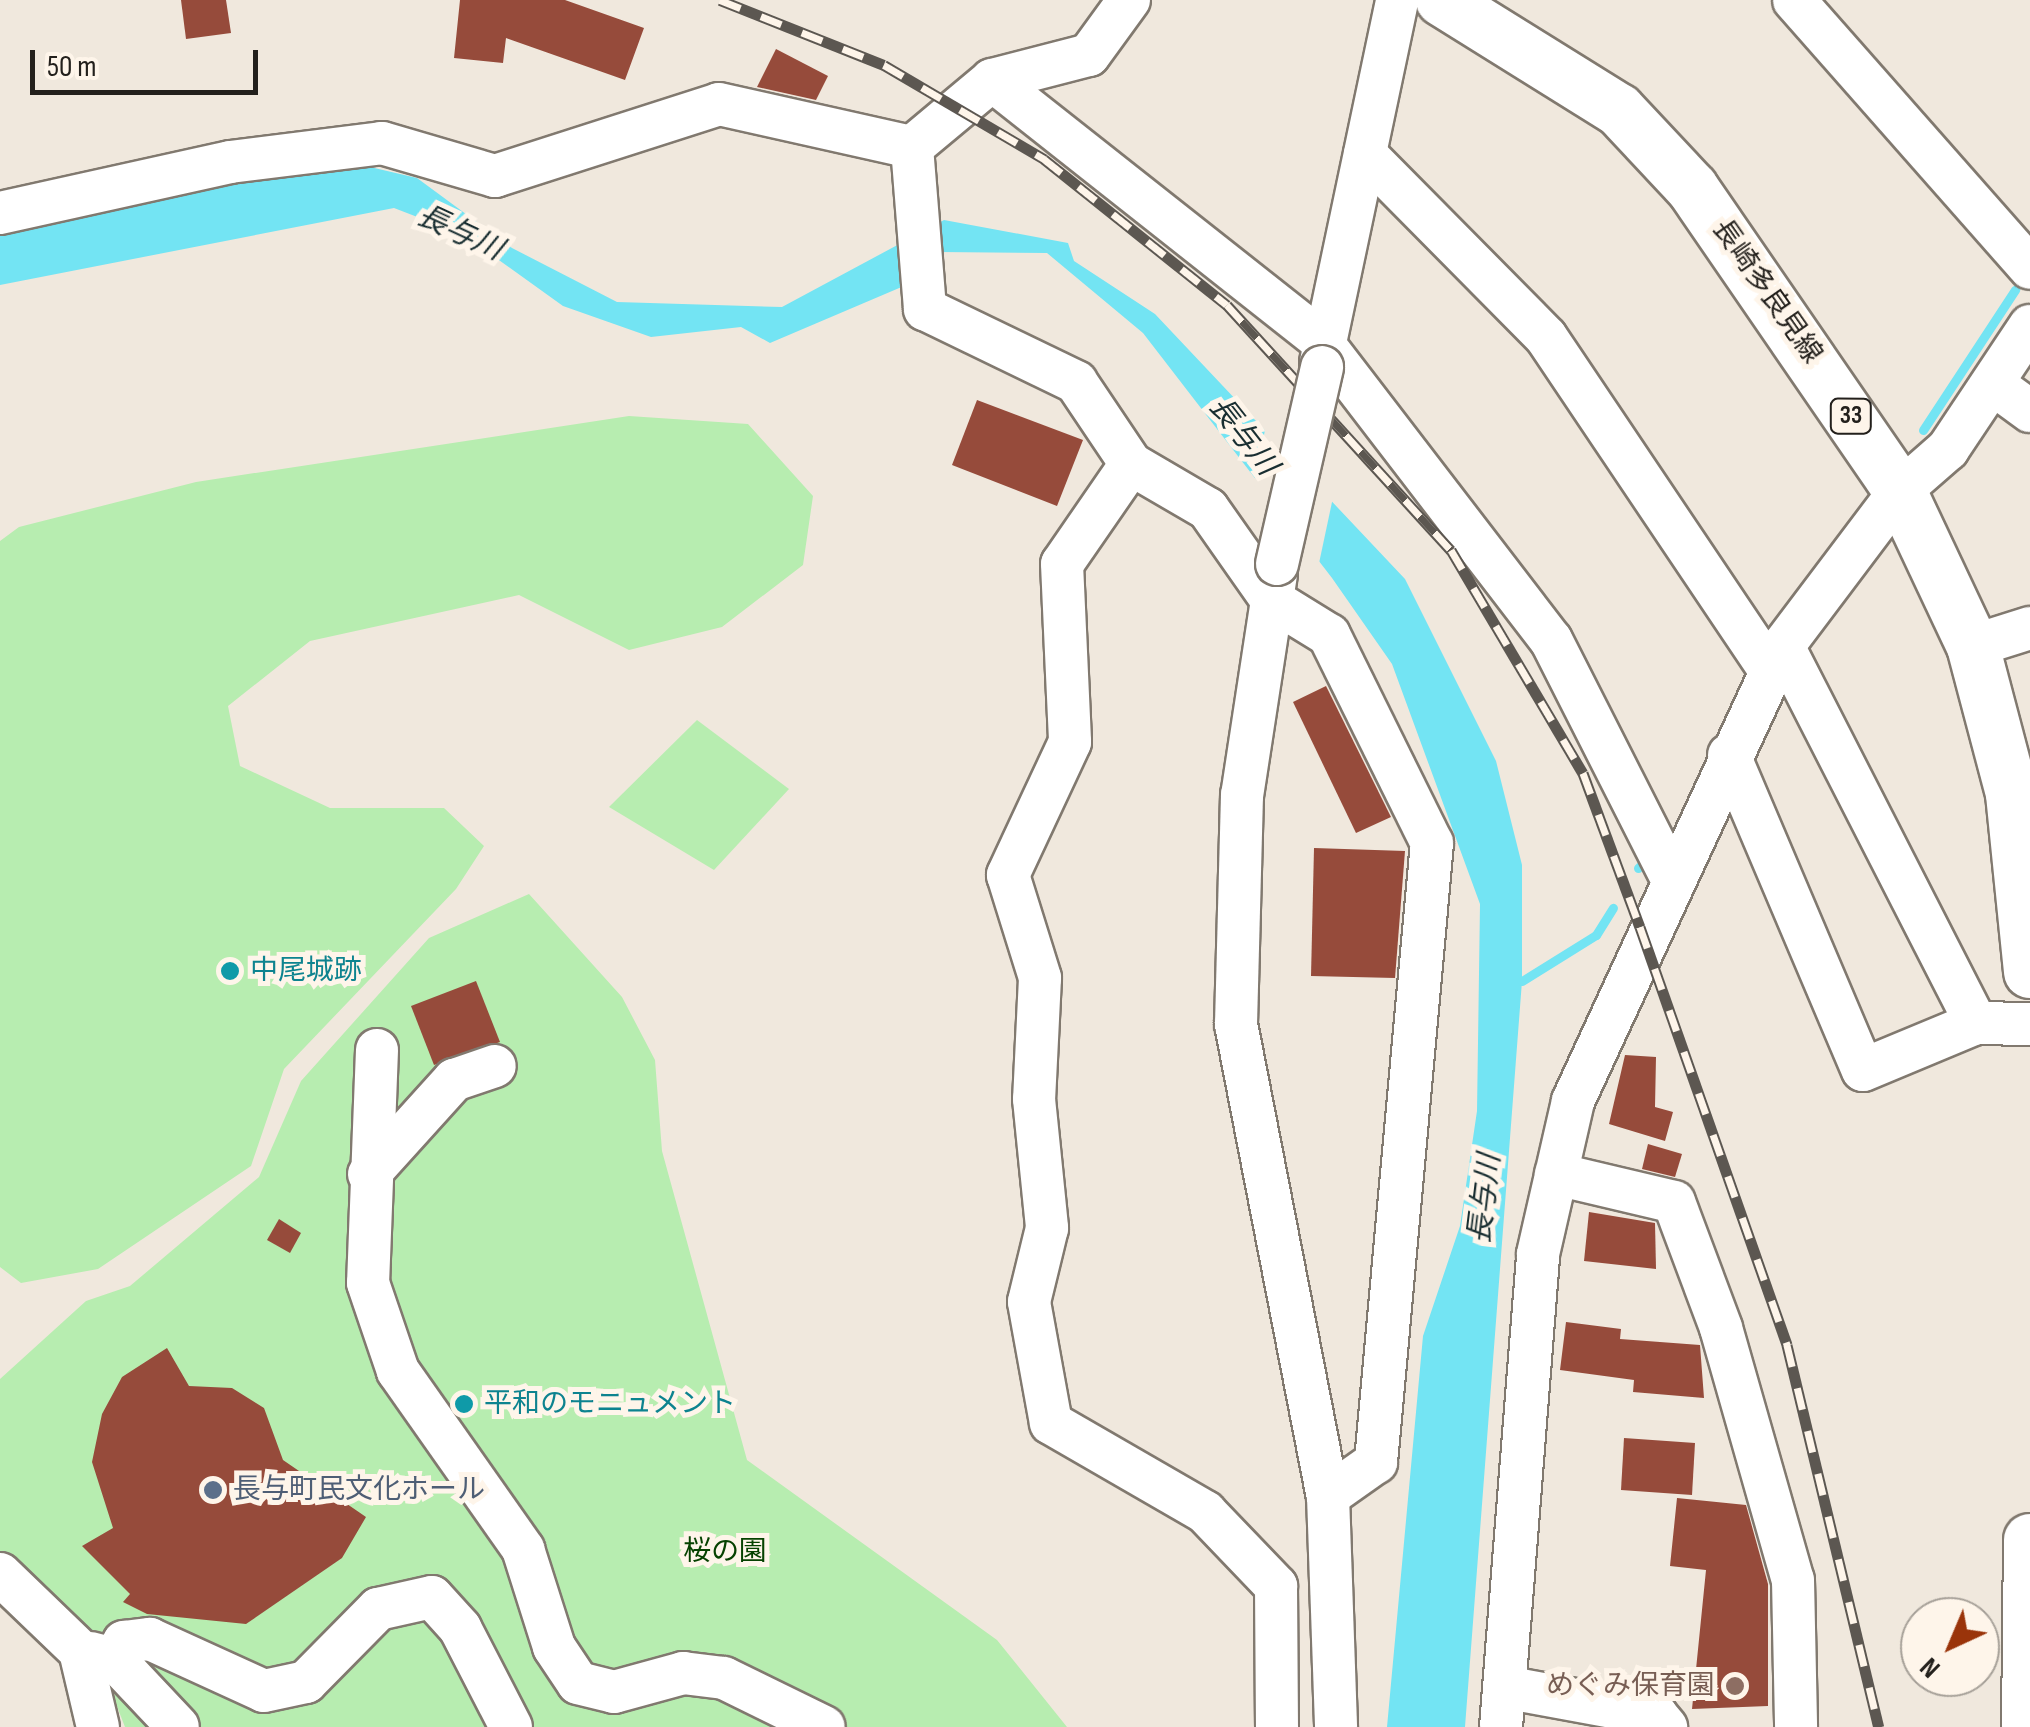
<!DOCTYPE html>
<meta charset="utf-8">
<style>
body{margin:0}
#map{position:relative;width:2030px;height:1727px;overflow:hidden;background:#f0e8dd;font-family:"Sofia Sans Condensed","Noto Sans JP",sans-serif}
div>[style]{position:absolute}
.green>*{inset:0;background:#b7edb0}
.water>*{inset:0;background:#73e4f3}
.pier>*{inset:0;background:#f0e8dd}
.stream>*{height:9px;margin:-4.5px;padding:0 4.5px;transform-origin:4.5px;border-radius:4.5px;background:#73e4f3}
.building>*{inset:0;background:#964b3b}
.roads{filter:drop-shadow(2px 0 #81796f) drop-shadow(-2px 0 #81796f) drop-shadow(0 2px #81796f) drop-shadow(0 -2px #81796f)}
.minor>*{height:42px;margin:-21px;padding:0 21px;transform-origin:21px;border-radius:21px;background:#fff}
.major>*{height:52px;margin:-26px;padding:0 26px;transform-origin:26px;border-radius:26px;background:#fff}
.rail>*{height:11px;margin-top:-5.5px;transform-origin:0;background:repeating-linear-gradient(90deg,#fef5ea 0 22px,#5c5751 0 44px);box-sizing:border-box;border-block:2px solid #5c5751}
.bridges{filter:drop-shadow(2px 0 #81796f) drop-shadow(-2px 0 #81796f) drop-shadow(0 2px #81796f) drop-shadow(0 -2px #81796f)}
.minor-bridge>*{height:42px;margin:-21px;padding:0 21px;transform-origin:21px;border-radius:21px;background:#fff}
.dots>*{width:28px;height:28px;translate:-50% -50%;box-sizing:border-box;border:5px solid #fef5ea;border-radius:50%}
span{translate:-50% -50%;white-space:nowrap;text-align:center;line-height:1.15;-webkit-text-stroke:10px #fef5ea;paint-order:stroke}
.shield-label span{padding:2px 8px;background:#fef5ea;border:2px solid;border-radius:8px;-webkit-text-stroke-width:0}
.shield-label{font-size:25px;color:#23201c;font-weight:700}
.street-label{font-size:28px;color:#23201c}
.culture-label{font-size:28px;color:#0d838f}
.left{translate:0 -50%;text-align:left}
.service-label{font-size:28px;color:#4e5e75}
.park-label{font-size:28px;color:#064201}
.education-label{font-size:28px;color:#785e54}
.right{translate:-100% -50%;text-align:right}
.water-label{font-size:30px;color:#192e31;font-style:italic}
.north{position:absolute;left:1900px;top:1597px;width:100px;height:100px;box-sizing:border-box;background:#fef5ea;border:2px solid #a6a098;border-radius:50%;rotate:224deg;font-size:28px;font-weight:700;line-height:40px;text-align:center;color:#23201c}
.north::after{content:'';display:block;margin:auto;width:35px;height:45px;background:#9a340a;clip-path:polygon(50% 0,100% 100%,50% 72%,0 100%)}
.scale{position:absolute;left:30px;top:50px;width:228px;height:45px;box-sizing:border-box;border:5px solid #23201c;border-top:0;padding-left:12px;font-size:30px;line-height:35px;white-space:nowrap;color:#23201c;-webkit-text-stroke:8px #fef5ea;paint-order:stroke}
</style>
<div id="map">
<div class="green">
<i style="clip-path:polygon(629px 416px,748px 424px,813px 496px,803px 565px,722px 627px,629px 650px,519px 595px,310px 641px,228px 706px,240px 766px,330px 808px,444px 808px,484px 846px,456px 889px,284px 1069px,251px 1166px,98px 1269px,21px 1283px,0 1267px,0 541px,19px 527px,196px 482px)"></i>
<i style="clip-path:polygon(697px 720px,789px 789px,714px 870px,609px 807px)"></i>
<i style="clip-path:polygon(529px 894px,622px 997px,655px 1060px,662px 1151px,747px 1460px,997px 1640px,1067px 1727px,125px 1727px,105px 1676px,0 1559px,0 1379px,86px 1301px,130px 1286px,259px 1177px,301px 1081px,429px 938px)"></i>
</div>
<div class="water">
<i style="clip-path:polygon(336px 159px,417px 178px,512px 248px,617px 302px,782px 307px,944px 220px,1068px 243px,1074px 261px,1155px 314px,1405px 579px,1496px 761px,1522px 865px,1522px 981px,1465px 1727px,1387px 1727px,1423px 1336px,1460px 1226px,1477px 1111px,1480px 904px,1392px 664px,1332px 578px,1143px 333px,1047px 253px,939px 252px,918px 280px,770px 343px,741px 327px,651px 337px,563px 306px,464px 235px,394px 208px,0 285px,0 229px)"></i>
</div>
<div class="pier">
<i style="clip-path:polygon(1267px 420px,1335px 488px,1318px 568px,1254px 485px)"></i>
</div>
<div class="stream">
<i style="left:1923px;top:430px;width:168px;rotate:-56.7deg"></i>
<i style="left:1638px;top:868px;width:3px;rotate:-45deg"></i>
<i style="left:1522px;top:981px;width:87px;rotate:-31.9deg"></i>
<i style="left:1596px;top:935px;width:32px;rotate:-58deg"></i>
</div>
<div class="building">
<i style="clip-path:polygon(181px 0,226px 0,231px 33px,186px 39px)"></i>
<i style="clip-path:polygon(460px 0,565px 0,644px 28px,625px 80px,506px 38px,503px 63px,454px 58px)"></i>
<i style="clip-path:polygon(776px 49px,828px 76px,816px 100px,757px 87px)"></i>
<i style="clip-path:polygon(977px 400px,1083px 440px,1057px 506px,952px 465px)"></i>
<i style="clip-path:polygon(1326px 686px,1391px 817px,1356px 833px,1293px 702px)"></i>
<i style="clip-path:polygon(1314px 848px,1405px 851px,1395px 978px,1311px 976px)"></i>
<i style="clip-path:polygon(476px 981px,500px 1042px,434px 1065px,411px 1006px)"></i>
<i style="clip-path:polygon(1625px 1055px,1656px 1057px,1655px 1107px,1673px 1112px,1665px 1141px,1609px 1124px)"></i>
<i style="clip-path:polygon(1648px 1144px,1682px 1154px,1675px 1177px,1642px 1169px)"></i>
<i style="clip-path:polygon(1589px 1212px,1655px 1223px,1656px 1269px,1584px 1261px)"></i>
<i style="clip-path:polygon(279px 1219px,301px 1233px,290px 1253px,267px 1240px)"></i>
<i style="clip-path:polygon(1566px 1322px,1621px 1329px,1620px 1339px,1700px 1345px,1704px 1398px,1633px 1392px,1634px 1380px,1560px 1370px)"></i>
<i style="clip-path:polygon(167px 1348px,189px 1386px,232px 1388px,264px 1408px,283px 1460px,366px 1517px,342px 1558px,246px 1624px,147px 1614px,123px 1602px,130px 1594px,82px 1546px,113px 1528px,92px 1462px,102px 1414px,122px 1377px)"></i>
<i style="clip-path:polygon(1624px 1438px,1695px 1443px,1692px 1495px,1621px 1490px)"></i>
<i style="clip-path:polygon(1677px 1498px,1746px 1505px,1768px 1584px,1768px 1706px,1692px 1709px,1706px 1570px,1670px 1566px)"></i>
</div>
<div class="roads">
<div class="minor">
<i style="left:1794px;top:0;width:357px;rotate:48.6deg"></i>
<i style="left:992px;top:80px;width:417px;rotate:38.3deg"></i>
<i style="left:1319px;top:338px;width:381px;rotate:52.5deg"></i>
<i style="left:1551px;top:640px;width:269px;rotate:63.1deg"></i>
<i style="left:912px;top:147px;width:163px;rotate:85.4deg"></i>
<i style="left:925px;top:309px;width:168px;rotate:25.8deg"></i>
<i style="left:1076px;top:382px;width:99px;rotate:56.1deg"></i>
<i style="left:1131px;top:464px;width:121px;rotate:124.6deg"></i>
<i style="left:1062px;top:564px;width:178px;rotate:87.4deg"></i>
<i style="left:1070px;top:742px;width:147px;rotate:115deg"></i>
<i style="left:1008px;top:875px;width:108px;rotate:72.7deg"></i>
<i style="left:1040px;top:978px;width:121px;rotate:92.8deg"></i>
<i style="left:1034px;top:1099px;width:130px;rotate:84.2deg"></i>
<i style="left:1047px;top:1228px;width:76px;rotate:103.7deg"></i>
<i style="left:1029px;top:1302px;width:123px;rotate:79.7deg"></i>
<i style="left:1051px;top:1423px;width:178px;rotate:30deg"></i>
<i style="left:1205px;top:1512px;width:103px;rotate:46.2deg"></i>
<i style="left:1276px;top:1586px;width:141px;rotate:89.6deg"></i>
<i style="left:912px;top:147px;width:104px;rotate:-39.9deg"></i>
<i style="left:992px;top:80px;width:100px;rotate:-14.5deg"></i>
<i style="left:1089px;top:55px;width:68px;rotate:-54deg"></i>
<i style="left:1365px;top:154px;width:257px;rotate:45.3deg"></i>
<i style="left:1546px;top:337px;width:404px;rotate:56.1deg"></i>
<i style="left:0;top:213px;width:236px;rotate:-12.5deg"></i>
<i style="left:230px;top:162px;width:153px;rotate:-7.1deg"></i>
<i style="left:382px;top:143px;width:118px;rotate:16.3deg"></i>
<i style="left:495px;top:176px;width:235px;rotate:-17.8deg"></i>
<i style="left:719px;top:104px;width:198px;rotate:12.6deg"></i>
<i style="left:1321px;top:362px;width:370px;rotate:-78.1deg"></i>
<i style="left:1993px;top:384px;width:46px;rotate:36.1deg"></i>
<i style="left:1131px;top:464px;width:89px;rotate:30.3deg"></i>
<i style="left:1208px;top:509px;width:111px;rotate:54.9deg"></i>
<i style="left:1272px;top:600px;width:67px;rotate:31.6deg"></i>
<i style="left:1329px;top:635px;width:232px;rotate:63.7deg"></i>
<i style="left:1432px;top:843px;width:622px;rotate:95.17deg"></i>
<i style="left:1376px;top:1462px;width:59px;rotate:144.7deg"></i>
<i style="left:1276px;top:574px;width:224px;rotate:98.7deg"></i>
<i style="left:1242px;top:795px;width:229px;rotate:91.5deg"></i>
<i style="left:1236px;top:1024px;width:481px;rotate:79deg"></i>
<i style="left:1328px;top:1496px;width:231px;rotate:88deg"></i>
<i style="left:1783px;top:646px;width:424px;rotate:62.9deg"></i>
<i style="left:1973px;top:646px;width:60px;rotate:-17.5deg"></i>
<i style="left:1729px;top:755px;width:342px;rotate:67deg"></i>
<i style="left:1863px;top:1070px;width:122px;rotate:-22.6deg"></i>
<i style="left:1976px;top:1023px;width:54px;rotate:1.1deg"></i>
<i style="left:377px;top:1050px;width:233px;rotate:92.2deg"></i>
<i style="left:368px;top:1283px;width:93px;rotate:71.2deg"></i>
<i style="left:398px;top:1371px;width:218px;rotate:54.9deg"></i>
<i style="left:523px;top:1549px;width:103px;rotate:72.4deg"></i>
<i style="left:554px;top:1647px;width:43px;rotate:56.3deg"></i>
<i style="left:578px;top:1683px;width:37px;rotate:14deg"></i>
<i style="left:614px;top:1692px;width:72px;rotate:-15.4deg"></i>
<i style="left:683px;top:1673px;width:41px;rotate:7deg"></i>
<i style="left:724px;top:1678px;width:111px;rotate:26.1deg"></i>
<i style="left:369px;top:1174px;width:127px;rotate:-47.9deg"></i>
<i style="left:454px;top:1080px;width:43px;rotate:-18.9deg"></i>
<i style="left:1556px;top:1174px;width:121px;rotate:13.3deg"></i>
<i style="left:1674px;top:1202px;width:134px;rotate:69.5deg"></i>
<i style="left:1721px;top:1328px;width:262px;rotate:74.1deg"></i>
<i style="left:1793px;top:1580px;width:147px;rotate:88.8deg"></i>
<i style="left:0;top:1574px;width:111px;rotate:43.9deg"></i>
<i style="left:80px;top:1651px;width:78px;rotate:76.7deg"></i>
<i style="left:90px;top:1653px;width:25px;rotate:14deg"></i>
<i style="left:114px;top:1659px;width:93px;rotate:46.7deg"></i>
<i style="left:114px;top:1659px;width:20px;rotate:-60deg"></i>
<i style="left:124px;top:1642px;width:26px;rotate:-7deg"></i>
<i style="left:150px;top:1639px;width:125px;rotate:24.5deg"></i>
<i style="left:264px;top:1691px;width:43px;rotate:-12.1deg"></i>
<i style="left:306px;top:1682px;width:103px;rotate:-45.4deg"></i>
<i style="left:378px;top:1609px;width:55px;rotate:-12.5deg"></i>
<i style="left:432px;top:1597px;width:42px;rotate:47.9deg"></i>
<i style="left:460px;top:1628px;width:111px;rotate:62.7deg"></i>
<i style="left:1504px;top:1687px;width:155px;rotate:10.4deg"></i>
<i style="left:1656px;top:1715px;width:16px;rotate:50deg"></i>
<i style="left:1501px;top:1727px;width:474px;rotate:-85.5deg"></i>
<i style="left:1538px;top:1254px;width:157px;rotate:-77.1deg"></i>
<i style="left:1573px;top:1101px;width:501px;rotate:-65.22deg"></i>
<i style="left:1783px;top:646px;width:194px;rotate:-53deg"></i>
<i style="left:1900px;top:491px;width:64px;rotate:-41.2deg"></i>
<i style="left:1948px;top:449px;width:148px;rotate:-56.3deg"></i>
</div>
<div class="major">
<i style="left:1442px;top:0;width:208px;rotate:31.9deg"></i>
<i style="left:1619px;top:110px;width:107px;rotate:46.9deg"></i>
<i style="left:1692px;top:188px;width:368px;rotate:55.5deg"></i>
<i style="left:1900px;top:491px;width:171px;rotate:64.8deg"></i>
<i style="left:1973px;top:646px;width:153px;rotate:75.2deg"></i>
<i style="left:2012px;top:794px;width:179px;rotate:84.2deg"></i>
<i style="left:2028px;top:1727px;width:187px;rotate:-89.4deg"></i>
</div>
</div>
<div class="rail">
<i style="left:720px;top:0;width:176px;rotate:21.6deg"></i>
<i style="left:884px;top:65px;width:186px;rotate:30.4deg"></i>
<i style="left:1044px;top:159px;width:234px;rotate:38.6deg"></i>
<i style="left:1227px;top:305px;width:332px;rotate:47.6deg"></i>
<i style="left:1451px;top:550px;width:259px;rotate:59.4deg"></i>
<i style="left:1583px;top:773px;width:164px;rotate:69.7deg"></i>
<i style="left:1640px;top:927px;width:443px;rotate:70.6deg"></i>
<i style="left:1787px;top:1345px;width:393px;rotate:76.5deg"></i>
</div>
<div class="bridges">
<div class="minor-bridge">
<i style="left:1277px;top:564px;width:202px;rotate:-77.1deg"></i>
</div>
</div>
<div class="dots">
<i style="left:230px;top:971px;background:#0f9aa8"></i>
<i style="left:464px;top:1404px;background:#0f9aa8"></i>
<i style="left:213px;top:1490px;background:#5c6f8a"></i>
<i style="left:1735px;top:1686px;background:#8d6e63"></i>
</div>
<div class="shield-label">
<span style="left:1851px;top:416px">33</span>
</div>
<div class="street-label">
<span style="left:1767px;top:292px;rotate:55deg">長崎多良見線</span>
</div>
<div class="culture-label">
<span class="left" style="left:250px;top:971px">中尾城跡</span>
<span class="left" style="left:484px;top:1404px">平和のモニュメント</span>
</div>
<div class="service-label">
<span class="left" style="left:233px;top:1490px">長与町民文化ホール</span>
</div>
<div class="park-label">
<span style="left:725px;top:1552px">桜の園</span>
</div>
<div class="education-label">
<span class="right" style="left:1715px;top:1686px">めぐみ保育園</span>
</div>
<div class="water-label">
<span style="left:460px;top:233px;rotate:25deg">長与川</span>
<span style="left:1243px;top:436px;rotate:52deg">長与川</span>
<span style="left:1485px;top:1199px;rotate:-83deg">長与川</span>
</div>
<div class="north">N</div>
<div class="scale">50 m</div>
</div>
